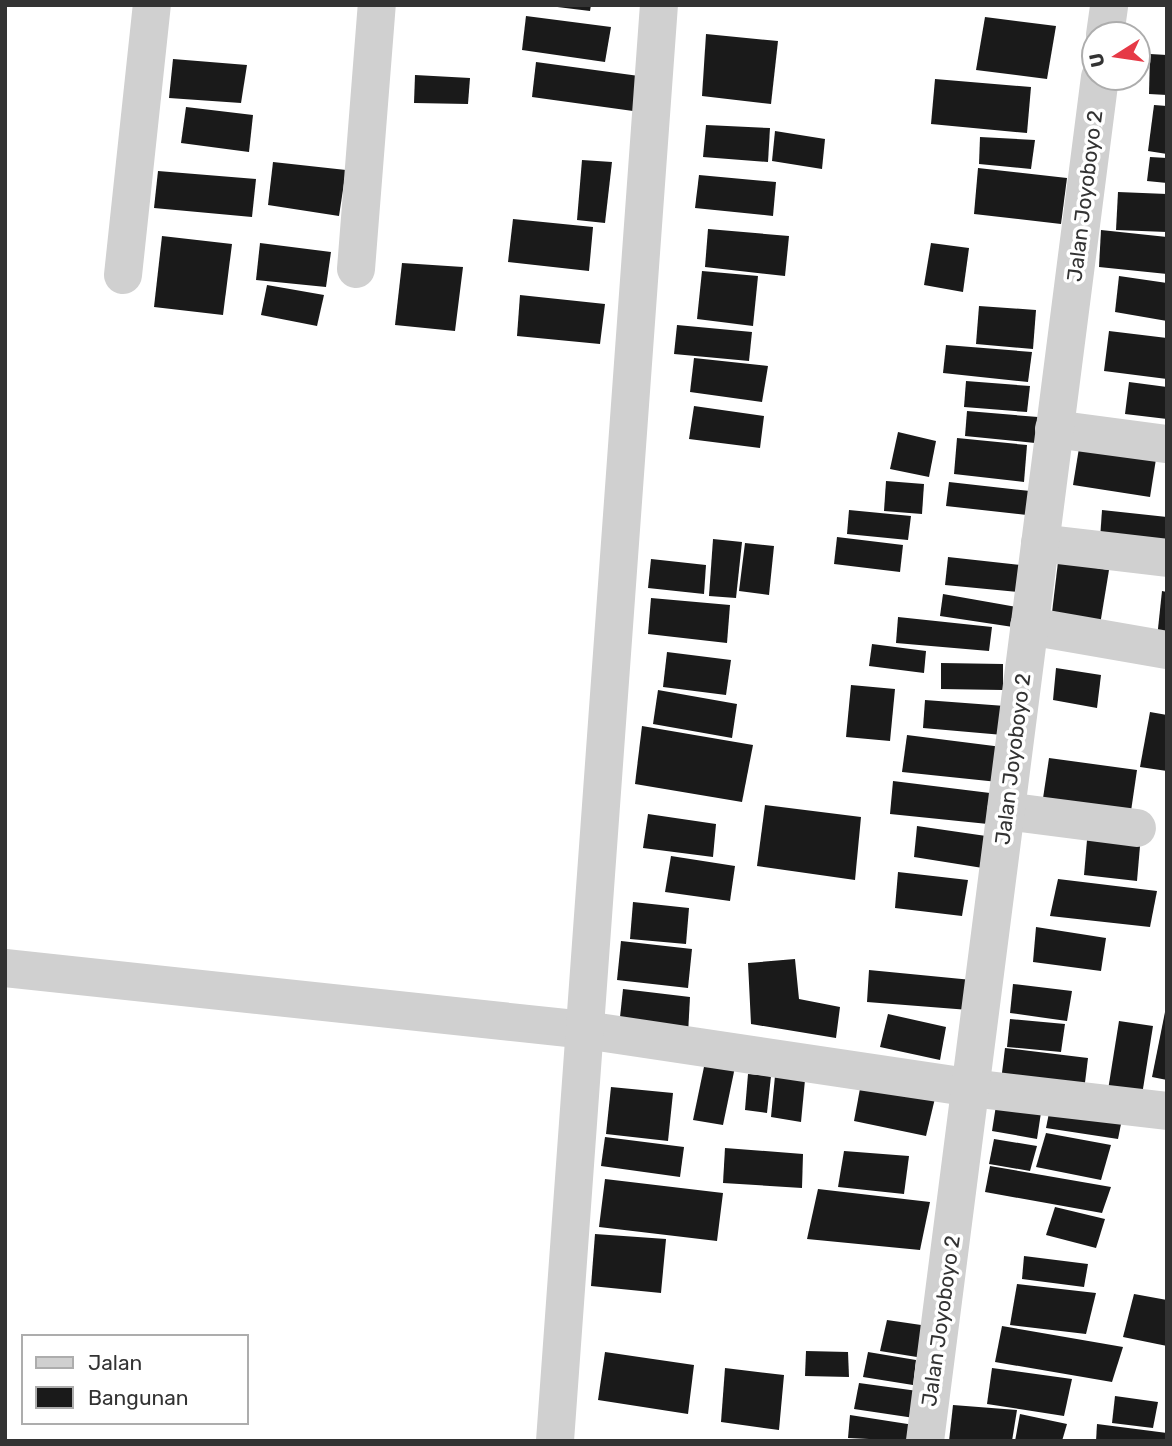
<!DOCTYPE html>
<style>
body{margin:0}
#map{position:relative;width:1172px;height:1446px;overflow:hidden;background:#fff;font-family:Rubik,sans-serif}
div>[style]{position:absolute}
.building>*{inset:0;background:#1a1a1a}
.minor>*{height:38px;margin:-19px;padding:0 19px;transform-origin:19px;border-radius:19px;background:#d0d0d0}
span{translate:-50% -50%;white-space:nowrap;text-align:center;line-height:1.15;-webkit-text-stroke:7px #fff;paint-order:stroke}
.street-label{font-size:21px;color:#333}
.frame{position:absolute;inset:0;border:7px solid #333;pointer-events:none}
.legend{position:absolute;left:21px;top:1334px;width:228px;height:91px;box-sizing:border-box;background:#fff;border:2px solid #adadad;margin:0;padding:9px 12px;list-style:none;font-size:21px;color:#333}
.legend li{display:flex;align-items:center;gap:14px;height:35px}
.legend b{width:35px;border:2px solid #adadad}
.north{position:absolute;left:1081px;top:21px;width:70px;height:70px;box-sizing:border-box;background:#fff;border:2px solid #adadad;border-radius:50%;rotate:258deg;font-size:19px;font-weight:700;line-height:28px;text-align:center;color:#333}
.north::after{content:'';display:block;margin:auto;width:24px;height:32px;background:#e63946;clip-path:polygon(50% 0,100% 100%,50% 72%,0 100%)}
</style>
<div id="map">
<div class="building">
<i style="clip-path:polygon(541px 5px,591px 5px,590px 11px)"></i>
<i style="clip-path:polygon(526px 16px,611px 27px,605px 62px,522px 50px)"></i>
<i style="clip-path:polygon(985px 17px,1056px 26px,1047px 79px,976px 70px)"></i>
<i style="clip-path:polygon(706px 34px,778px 41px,771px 104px,702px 96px)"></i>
<i style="clip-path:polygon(1150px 54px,1167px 55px,1167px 95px,1149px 94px)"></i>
<i style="clip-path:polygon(173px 59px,247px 65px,241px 103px,169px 98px)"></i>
<i style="clip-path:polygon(536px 62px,639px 76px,633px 111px,532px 97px)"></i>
<i style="clip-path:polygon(415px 75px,470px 78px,468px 104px,414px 103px)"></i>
<i style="clip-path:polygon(935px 79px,1031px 87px,1027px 133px,931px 124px)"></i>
<i style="clip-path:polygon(1154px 105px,1167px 106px,1167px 154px,1148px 151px)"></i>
<i style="clip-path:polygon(186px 107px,253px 115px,249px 152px,181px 143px)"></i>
<i style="clip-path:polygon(706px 125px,770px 128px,768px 162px,703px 157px)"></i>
<i style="clip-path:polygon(775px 131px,825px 139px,822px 169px,772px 161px)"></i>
<i style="clip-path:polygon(980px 137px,1035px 140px,1031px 169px,979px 164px)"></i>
<i style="clip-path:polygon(1150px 157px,1167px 158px,1167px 183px,1147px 181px)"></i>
<i style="clip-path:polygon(582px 160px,612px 162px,605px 223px,577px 220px)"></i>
<i style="clip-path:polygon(273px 162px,346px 170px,339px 216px,268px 205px)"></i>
<i style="clip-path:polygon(978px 168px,1067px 178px,1061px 224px,974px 214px)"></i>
<i style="clip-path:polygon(158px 171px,256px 179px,252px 217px,154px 208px)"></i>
<i style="clip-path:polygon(699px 175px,776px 182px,773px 216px,695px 208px)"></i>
<i style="clip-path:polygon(1118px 192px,1167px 194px,1167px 232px,1116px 230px)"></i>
<i style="clip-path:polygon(513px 219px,593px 227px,589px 271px,508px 262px)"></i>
<i style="clip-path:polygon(708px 229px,789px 236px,785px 276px,705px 267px)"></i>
<i style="clip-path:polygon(1101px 230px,1167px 237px,1167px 274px,1099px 267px)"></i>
<i style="clip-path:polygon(162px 236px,232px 244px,223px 315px,154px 307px)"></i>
<i style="clip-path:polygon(260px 243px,331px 252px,326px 287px,256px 280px)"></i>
<i style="clip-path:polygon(931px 243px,969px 248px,963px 292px,924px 285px)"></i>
<i style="clip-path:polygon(402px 263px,463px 267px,455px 331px,395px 325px)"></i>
<i style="clip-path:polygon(702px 271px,758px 276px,753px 326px,697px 319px)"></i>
<i style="clip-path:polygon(1119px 276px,1167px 283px,1167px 321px,1115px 312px)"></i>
<i style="clip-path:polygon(267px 285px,324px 295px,317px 326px,261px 315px)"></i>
<i style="clip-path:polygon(520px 295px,605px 304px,600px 344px,517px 336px)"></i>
<i style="clip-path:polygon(979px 306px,1036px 310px,1033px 349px,976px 344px)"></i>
<i style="clip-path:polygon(677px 325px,752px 332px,749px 361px,674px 354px)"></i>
<i style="clip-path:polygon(1109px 331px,1167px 338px,1167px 379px,1104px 371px)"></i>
<i style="clip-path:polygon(946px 345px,1032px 352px,1028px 382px,943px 373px)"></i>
<i style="clip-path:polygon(694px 358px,768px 366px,762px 402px,690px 392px)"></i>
<i style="clip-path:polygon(966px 381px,1030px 386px,1027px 412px,964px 407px)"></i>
<i style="clip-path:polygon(1129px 382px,1167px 387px,1167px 419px,1125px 414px)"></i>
<i style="clip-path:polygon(694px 406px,764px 416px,760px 448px,689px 439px)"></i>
<i style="clip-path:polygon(967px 411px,1038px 417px,1035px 443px,965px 436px)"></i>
<i style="clip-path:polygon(898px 432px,936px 441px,929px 477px,890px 469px)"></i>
<i style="clip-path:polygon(957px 438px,1027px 445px,1024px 482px,954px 474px)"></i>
<i style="clip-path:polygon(1079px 448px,1156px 459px,1150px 497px,1073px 485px)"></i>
<i style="clip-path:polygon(886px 481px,924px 484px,922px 514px,884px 511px)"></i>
<i style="clip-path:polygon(949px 482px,1030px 491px,1027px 515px,946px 506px)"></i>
<i style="clip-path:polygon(849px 510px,911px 516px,908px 540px,847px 534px)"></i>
<i style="clip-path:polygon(1102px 510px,1167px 517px,1167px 547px,1100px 539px)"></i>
<i style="clip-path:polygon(837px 537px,903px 545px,900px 572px,834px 564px)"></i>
<i style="clip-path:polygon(713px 539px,742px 542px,736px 598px,709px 596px)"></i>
<i style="clip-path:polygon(745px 543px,774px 546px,769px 595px,739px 591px)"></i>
<i style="clip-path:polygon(948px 557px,1021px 565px,1018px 592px,945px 585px)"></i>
<i style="clip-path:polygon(651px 559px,706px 565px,704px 594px,648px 588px)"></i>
<i style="clip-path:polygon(1058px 562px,1109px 570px,1099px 631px,1051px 621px)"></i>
<i style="clip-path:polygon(1162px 591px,1167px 592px,1167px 639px,1157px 638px)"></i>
<i style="clip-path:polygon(943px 594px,1023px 608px,1019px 628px,940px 616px)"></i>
<i style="clip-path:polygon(651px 598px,730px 605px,727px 643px,648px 634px)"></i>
<i style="clip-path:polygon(898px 617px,992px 627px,989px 651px,896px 643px)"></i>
<i style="clip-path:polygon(872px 644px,926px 651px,924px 673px,869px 666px)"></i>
<i style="clip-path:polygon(667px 652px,731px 660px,726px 695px,663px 687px)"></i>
<i style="clip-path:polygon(941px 663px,1003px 664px,1003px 690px,941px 689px)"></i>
<i style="clip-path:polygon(1056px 668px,1101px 675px,1097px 708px,1053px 700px)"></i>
<i style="clip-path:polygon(851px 685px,895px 689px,890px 741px,846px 737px)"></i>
<i style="clip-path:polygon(658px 690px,737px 704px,732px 738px,653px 724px)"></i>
<i style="clip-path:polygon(925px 700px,1005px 706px,1003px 735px,923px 728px)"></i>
<i style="clip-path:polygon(1150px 712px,1167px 715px,1167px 771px,1140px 767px)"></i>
<i style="clip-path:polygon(642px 726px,753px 745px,742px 802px,635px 784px)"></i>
<i style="clip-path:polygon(907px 735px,1002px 747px,998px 782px,902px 772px)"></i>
<i style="clip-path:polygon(1049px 758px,1137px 770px,1130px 818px,1042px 805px)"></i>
<i style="clip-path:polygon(893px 781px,990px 793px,988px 824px,890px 814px)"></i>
<i style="clip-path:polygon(765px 805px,861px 817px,855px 880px,757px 866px)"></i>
<i style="clip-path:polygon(648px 814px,716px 824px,713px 857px,643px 848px)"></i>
<i style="clip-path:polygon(917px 826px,993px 837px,989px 869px,914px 857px)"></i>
<i style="clip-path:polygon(1087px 840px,1140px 846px,1137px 881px,1084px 875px)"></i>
<i style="clip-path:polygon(671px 856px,735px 866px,730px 901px,665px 892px)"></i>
<i style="clip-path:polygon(898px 872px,968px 880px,962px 916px,895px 908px)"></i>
<i style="clip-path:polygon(1058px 879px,1157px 891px,1150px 927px,1050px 916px)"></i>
<i style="clip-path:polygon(633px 902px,689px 908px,686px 944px,630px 939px)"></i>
<i style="clip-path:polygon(1036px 927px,1106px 938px,1101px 971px,1033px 962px)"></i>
<i style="clip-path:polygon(621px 941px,692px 949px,688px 988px,617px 980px)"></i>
<i style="clip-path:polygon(795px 959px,799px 999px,840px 1007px,836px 1038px,751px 1024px,748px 963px)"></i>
<i style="clip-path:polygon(869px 970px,972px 980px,969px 1010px,867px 1002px)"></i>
<i style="clip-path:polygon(1013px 984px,1072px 991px,1067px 1021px,1010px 1013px)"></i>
<i style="clip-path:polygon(623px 989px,690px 997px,688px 1034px,619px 1027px)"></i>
<i style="clip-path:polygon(1167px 1002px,1167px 1080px,1152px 1077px)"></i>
<i style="clip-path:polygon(888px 1014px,946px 1027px,940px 1060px,880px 1047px)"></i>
<i style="clip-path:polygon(1010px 1019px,1065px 1024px,1061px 1052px,1007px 1047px)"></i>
<i style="clip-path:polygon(1119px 1021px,1153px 1026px,1142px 1095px,1108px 1090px)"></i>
<i style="clip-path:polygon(1005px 1048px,1088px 1058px,1084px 1091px,1001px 1081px)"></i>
<i style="clip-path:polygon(705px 1062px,735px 1067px,723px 1125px,693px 1120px)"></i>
<i style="clip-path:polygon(748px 1074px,771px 1076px,767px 1113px,745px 1110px)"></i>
<i style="clip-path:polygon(775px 1076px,805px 1080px,801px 1122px,771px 1117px)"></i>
<i style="clip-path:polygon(862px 1078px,936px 1094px,926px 1136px,854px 1121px)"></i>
<i style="clip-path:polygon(611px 1087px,673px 1093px,668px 1141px,606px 1134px)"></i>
<i style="clip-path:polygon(997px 1099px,1042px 1106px,1037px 1139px,992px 1131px)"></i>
<i style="clip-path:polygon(1051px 1103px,1123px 1114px,1118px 1139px,1046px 1128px)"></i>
<i style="clip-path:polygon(1046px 1133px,1111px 1145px,1101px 1180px,1036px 1167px)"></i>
<i style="clip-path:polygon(605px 1137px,684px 1147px,680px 1177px,601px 1166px)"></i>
<i style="clip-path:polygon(994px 1139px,1037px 1146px,1030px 1171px,989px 1164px)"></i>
<i style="clip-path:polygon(725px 1148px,803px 1154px,802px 1188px,723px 1183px)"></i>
<i style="clip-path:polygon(844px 1151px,909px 1156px,904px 1194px,838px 1187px)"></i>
<i style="clip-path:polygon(990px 1166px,1111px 1187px,1102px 1213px,985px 1192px)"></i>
<i style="clip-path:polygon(605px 1179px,723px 1193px,717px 1241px,599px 1227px)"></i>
<i style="clip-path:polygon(818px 1189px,930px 1202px,920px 1250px,807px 1239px)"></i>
<i style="clip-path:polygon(1055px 1207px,1105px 1219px,1096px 1248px,1046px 1235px)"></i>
<i style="clip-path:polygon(595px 1234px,666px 1239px,661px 1293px,591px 1286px)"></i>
<i style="clip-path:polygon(1024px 1256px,1088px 1264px,1084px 1287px,1022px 1279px)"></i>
<i style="clip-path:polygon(1017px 1284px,1096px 1293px,1086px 1334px,1010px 1325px)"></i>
<i style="clip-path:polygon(1134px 1294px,1167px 1300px,1167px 1346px,1123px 1337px)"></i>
<i style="clip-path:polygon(887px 1320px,928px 1326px,923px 1358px,880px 1351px)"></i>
<i style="clip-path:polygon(1002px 1326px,1123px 1347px,1112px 1382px,995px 1362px)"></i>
<i style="clip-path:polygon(806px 1351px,848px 1352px,849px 1377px,805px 1376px)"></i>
<i style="clip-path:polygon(605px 1352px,694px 1365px,688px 1414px,598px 1400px)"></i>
<i style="clip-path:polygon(868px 1352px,916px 1360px,913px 1385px,863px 1377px)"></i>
<i style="clip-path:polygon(725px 1368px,784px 1375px,779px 1430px,721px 1422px)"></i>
<i style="clip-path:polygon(992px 1368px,1072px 1379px,1064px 1416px,987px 1404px)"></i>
<i style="clip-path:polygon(859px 1383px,925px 1392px,921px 1419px,854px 1409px)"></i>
<i style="clip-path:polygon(1115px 1396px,1158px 1402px,1153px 1428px,1112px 1423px)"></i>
<i style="clip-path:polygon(953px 1405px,1017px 1410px,1012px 1441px,949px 1441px)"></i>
<i style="clip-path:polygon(1020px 1414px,1067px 1424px,1062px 1441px,1015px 1441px)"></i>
<i style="clip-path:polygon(850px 1415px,914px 1425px,911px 1441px,848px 1438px)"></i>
<i style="clip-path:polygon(1097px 1424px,1167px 1433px,1167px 1441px,1096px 1441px)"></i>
</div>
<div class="minor">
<i style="left:1105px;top:35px;width:30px;rotate:-82deg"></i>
<i style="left:356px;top:269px;width:265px;rotate:-85.5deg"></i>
<i style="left:123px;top:275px;width:272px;rotate:-83.9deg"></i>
<i style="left:1054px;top:429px;width:114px;rotate:7.6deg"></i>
<i style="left:1040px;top:543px;width:128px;rotate:6.7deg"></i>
<i style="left:1029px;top:626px;width:140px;rotate:9.9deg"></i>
<i style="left:1006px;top:811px;width:132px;rotate:7.4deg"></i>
<i style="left:5px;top:968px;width:583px;rotate:6.1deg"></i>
<i style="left:585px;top:1030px;width:390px;rotate:8.5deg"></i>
<i style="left:971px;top:1088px;width:197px;rotate:6.7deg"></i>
<i style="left:555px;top:1441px;width:1440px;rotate:-85.86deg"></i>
<i style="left:925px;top:1441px;width:1375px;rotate:-82.69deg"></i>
</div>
<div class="street-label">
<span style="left:1085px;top:196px;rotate:-83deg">Jalan Joyoboyo 2</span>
<span style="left:1013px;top:759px;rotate:-83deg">Jalan Joyoboyo 2</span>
<span style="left:941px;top:1321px;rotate:-82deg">Jalan Joyoboyo 2</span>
</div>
<div class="frame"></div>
<ul class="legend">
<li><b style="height:9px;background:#d0d0d0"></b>Jalan</li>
<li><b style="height:19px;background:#1a1a1a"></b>Bangunan</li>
</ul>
<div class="north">U</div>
</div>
